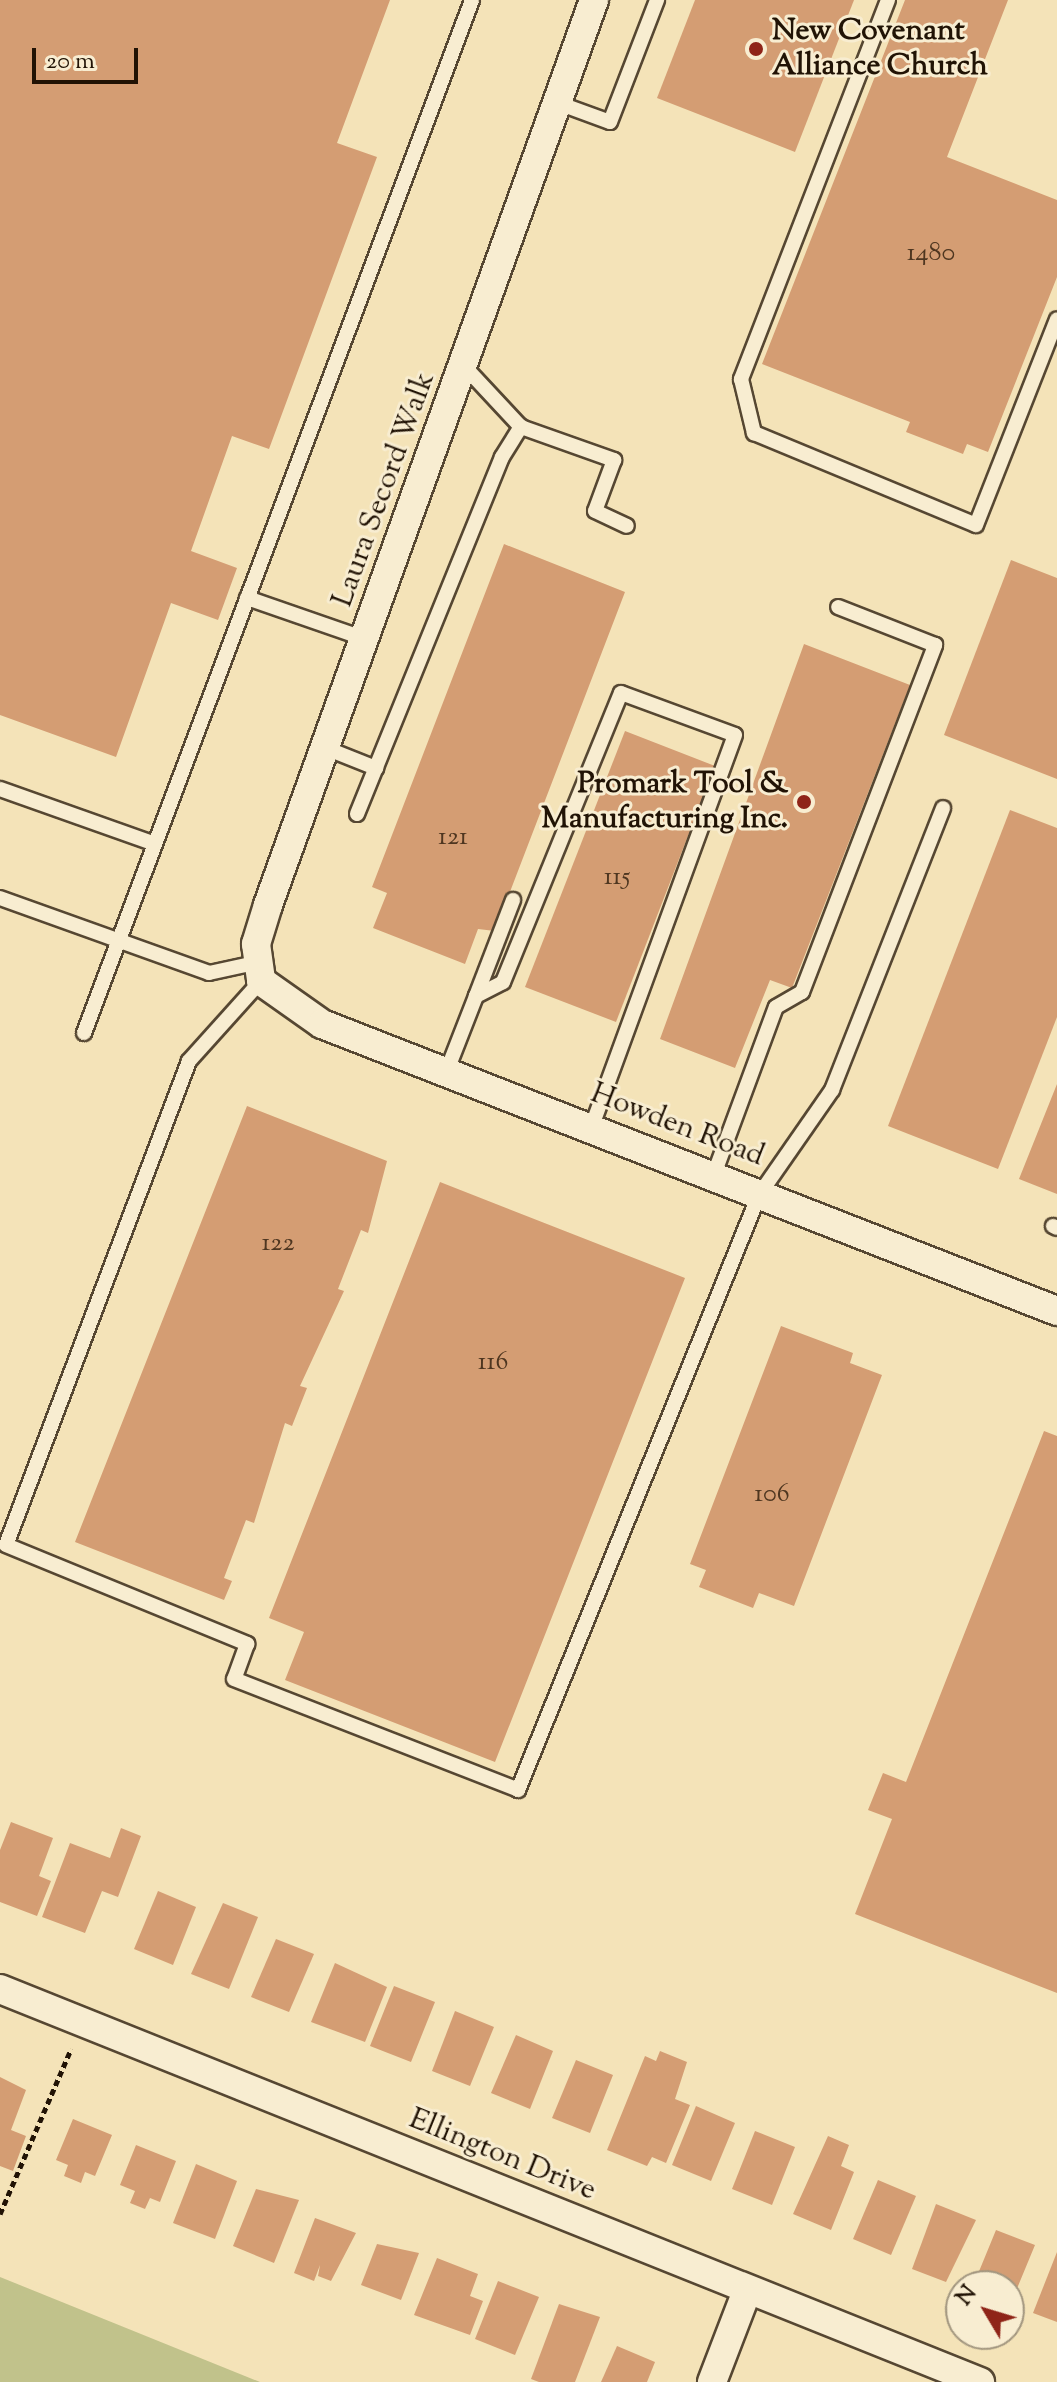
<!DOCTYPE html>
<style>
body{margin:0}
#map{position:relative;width:1057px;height:2382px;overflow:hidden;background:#f4e3b8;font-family:"Sorts Mill Goudy",serif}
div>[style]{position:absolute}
.green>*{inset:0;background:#c1c28b}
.building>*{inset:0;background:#d49d73}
.path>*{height:5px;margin-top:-2.5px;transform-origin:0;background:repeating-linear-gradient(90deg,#211305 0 6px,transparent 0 10px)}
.roads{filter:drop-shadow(2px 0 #564732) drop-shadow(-2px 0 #564732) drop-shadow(0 2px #564732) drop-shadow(0 -2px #564732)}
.lane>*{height:14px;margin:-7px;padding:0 7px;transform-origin:7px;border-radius:7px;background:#f8edd1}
.street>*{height:28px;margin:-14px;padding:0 14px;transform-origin:14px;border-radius:14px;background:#f8edd1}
.dots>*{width:22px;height:22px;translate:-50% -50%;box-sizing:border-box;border:4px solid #f8edd1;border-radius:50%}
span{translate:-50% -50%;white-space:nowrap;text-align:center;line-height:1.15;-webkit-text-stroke:6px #f8edd1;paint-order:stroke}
.number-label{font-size:26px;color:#4e3620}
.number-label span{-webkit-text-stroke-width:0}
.poi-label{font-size:30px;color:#211305;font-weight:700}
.left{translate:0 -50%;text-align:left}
.right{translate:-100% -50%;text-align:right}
.street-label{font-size:30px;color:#211305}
.north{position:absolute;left:945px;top:2270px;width:80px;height:80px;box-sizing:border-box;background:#f8edd1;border:2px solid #a2967f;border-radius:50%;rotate:308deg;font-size:22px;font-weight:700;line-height:32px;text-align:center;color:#211305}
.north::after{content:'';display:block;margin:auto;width:28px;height:36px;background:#8f2418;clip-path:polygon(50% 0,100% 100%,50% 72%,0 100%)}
.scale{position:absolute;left:32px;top:48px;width:106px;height:36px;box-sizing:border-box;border:4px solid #211305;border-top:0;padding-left:10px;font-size:24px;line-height:28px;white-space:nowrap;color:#211305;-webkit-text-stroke:6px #f8edd1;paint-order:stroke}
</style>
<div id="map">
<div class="green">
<i style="clip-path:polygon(0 2277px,260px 2382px,0 2382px)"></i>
</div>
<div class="building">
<i style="clip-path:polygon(0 0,390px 0,337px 143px,377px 157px,269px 449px,232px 436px,191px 551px,237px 568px,218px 620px,171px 603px,116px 757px,0 715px)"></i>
<i style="clip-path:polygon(695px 0,854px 0,795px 152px,657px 98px)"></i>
<i style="clip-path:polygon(905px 0,1008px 0,947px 157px,1057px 200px,1057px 277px,988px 452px,967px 444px,963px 454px,906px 432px,910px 422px,762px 364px)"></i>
<i style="clip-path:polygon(504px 544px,625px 592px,495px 931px,478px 929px,465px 964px,373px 928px,387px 893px,372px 887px)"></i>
<i style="clip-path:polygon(1011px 560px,1057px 578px,1057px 779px,944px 735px)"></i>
<i style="clip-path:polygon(804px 644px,910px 685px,792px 988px,770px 980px,735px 1068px,660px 1039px)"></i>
<i style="clip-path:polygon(625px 731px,715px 766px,616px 1022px,525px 987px)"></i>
<i style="clip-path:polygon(1010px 810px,1057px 828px,1057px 1017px,998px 1169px,888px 1126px)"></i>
<i style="clip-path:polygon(1057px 1084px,1057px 1194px,1019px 1179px)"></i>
<i style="clip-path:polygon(247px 1106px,387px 1161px,368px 1233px,361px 1230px,338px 1289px,344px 1291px,300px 1386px,307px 1388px,292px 1426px,285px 1423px,254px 1523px,246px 1520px,224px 1578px,232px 1581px,224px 1600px,75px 1542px)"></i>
<i style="clip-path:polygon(440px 1182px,685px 1278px,495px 1762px,285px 1680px,304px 1632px,269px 1618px)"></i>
<i style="clip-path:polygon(781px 1326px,853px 1353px,850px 1363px,882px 1375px,794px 1606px,759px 1593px,753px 1608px,699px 1587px,706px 1570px,690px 1564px)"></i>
<i style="clip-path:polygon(1044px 1431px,1057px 1436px,1057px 1993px,855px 1914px,892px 1819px,868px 1810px,883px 1773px,906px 1782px)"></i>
<i style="clip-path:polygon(11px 1822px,53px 1838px,39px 1876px,51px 1881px,37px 1916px,0 1902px,0 1850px)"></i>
<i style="clip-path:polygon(121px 1828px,141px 1836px,118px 1897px,102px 1891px,85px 1933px,42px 1917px,70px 1843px,110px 1858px)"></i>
<i style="clip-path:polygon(158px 1891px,196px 1907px,173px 1965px,134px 1949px)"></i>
<i style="clip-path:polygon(223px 1903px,258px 1917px,229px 1989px,191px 1974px)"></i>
<i style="clip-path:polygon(276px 1939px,314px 1954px,289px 2012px,251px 1997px)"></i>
<i style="clip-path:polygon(335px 1963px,387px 1987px,365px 2042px,311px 2022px)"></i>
<i style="clip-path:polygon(394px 1986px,435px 2002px,411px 2062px,370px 2046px)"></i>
<i style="clip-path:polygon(455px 2011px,494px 2027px,470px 2086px,432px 2071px)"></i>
<i style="clip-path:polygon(516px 2035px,553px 2051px,530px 2109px,491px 2093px)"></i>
<i style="clip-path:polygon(660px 2051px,687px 2062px,675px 2099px,690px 2105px,666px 2163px,652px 2157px,647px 2166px,607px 2150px,645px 2056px,656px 2061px)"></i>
<i style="clip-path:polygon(576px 2060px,613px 2075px,590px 2133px,552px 2118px)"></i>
<i style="clip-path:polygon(0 2077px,26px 2090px,11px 2130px,26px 2136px,13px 2171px,0 2166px)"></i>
<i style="clip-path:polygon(696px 2106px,735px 2123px,711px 2181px,672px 2165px)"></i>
<i style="clip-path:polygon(73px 2119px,112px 2135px,95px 2176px,85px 2172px,81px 2183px,64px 2176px,68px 2165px,56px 2160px)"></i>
<i style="clip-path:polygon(755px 2131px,795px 2147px,772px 2205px,732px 2189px)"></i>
<i style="clip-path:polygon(828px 2136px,849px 2145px,841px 2166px,854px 2172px,831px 2230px,793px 2214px)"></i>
<i style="clip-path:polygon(136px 2145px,176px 2161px,160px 2202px,150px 2198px,145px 2209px,130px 2203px,135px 2191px,120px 2185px)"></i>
<i style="clip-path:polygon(196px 2164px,237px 2181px,215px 2239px,173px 2223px)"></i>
<i style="clip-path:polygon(878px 2180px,916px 2196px,891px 2255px,853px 2239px)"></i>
<i style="clip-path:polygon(256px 2189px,299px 2200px,274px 2263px,233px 2246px)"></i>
<i style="clip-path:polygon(936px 2204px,976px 2220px,946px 2282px,912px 2269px)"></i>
<i style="clip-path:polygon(315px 2218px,356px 2233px,331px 2281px,318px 2276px,320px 2265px,314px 2281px,294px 2273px)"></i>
<i style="clip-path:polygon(996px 2230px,1035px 2245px,1011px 2303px,1009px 2286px,973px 2286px)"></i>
<i style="clip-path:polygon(377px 2244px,419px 2253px,401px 2300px,361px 2285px)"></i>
<i style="clip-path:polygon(1057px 2252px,1057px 2322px,1033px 2313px)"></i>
<i style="clip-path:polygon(437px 2258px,478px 2274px,470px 2296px,483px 2301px,470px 2335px,414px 2315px)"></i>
<i style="clip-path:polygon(498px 2281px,539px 2297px,515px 2355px,475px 2339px)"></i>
<i style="clip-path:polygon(559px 2304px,600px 2317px,575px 2382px,539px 2382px,531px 2379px)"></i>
<i style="clip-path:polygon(617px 2346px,655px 2362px,647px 2382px,601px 2382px)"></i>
</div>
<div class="path">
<i style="left:0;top:2214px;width:180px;rotate:-66.7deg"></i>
</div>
<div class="roads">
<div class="lane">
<i style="left:888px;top:0;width:407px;rotate:111.2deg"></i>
<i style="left:741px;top:379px;width:56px;rotate:76.5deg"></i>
<i style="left:754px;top:433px;width:240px;rotate:22.5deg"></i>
<i style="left:976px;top:525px;width:221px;rotate:-68.5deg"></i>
<i style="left:558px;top:103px;width:55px;rotate:20.1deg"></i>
<i style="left:610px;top:122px;width:131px;rotate:-68.9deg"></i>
<i style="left:465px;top:367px;width:82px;rotate:47deg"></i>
<i style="left:521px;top:427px;width:99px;rotate:19.5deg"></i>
<i style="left:614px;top:460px;width:54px;rotate:110.4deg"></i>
<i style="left:595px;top:511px;width:35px;rotate:25deg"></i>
<i style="left:247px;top:598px;width:128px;rotate:19.1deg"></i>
<i style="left:328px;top:749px;width:52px;rotate:21.6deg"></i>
<i style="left:0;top:789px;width:164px;rotate:19.5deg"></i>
<i style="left:357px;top:814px;width:385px;rotate:-67.9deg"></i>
<i style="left:502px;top:457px;width:36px;rotate:-58deg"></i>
<i style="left:0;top:898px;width:222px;rotate:19.7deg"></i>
<i style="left:209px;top:973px;width:47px;rotate:-12.3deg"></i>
<i style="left:261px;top:981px;width:108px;rotate:132deg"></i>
<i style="left:189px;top:1061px;width:517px;rotate:110.71deg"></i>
<i style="left:6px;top:1545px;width:261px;rotate:22.3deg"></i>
<i style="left:247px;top:1644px;width:37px;rotate:110deg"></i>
<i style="left:234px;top:1679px;width:305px;rotate:21.3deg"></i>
<i style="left:518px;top:1790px;width:642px;rotate:-67.95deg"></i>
<i style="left:759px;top:1195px;width:128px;rotate:-55.2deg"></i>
<i style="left:832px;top:1090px;width:303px;rotate:-68.5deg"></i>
<i style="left:476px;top:996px;width:103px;rotate:-68.9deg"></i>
<i style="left:84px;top:1033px;width:1103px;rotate:-69.41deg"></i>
<i style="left:446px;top:1073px;width:83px;rotate:-68.7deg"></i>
<i style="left:476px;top:996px;width:30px;rotate:-27deg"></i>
<i style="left:503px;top:982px;width:312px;rotate:-67.8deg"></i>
<i style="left:621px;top:693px;width:121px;rotate:20.2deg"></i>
<i style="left:735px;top:735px;width:419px;rotate:110.1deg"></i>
<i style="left:713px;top:1177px;width:181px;rotate:-69.7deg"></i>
<i style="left:776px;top:1007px;width:30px;rotate:-30deg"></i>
<i style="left:802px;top:992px;width:372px;rotate:-69deg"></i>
<i style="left:935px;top:645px;width:104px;rotate:-158.6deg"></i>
<i style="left:1053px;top:1226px;width:4px;rotate:27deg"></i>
</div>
<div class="street">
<i style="left:594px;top:0;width:962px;rotate:109.81deg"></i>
<i style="left:268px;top:905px;width:41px;rotate:107.1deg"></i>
<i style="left:256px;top:944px;width:37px;rotate:82deg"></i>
<i style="left:261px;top:981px;width:75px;rotate:35.2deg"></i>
<i style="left:322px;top:1024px;width:789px;rotate:21.33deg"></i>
<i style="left:0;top:1989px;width:1056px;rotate:21.85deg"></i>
<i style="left:712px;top:2382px;width:97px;rotate:-69deg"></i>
</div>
</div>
<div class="dots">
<i style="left:756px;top:49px;background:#8f2418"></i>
<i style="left:804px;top:802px;background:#8f2418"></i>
</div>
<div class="number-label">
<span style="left:931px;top:254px">1480</span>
<span style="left:453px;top:838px">121</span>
<span style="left:617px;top:878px">115</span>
<span style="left:278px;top:1244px">122</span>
<span style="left:493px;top:1363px">116</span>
<span style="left:772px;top:1495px">106</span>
</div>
<div class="poi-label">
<span class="left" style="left:772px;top:49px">New Covenant<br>Alliance Church</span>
<span class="right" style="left:788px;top:802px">Promark Tool &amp;<br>Manufacturing Inc.</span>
</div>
<div class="street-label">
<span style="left:385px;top:490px;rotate:-70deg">Laura Secord Walk</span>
<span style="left:677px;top:1126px;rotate:21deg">Howden Road</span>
<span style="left:502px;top:2156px;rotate:22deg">Ellington Drive</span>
</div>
<div class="north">N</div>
<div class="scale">20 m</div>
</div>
